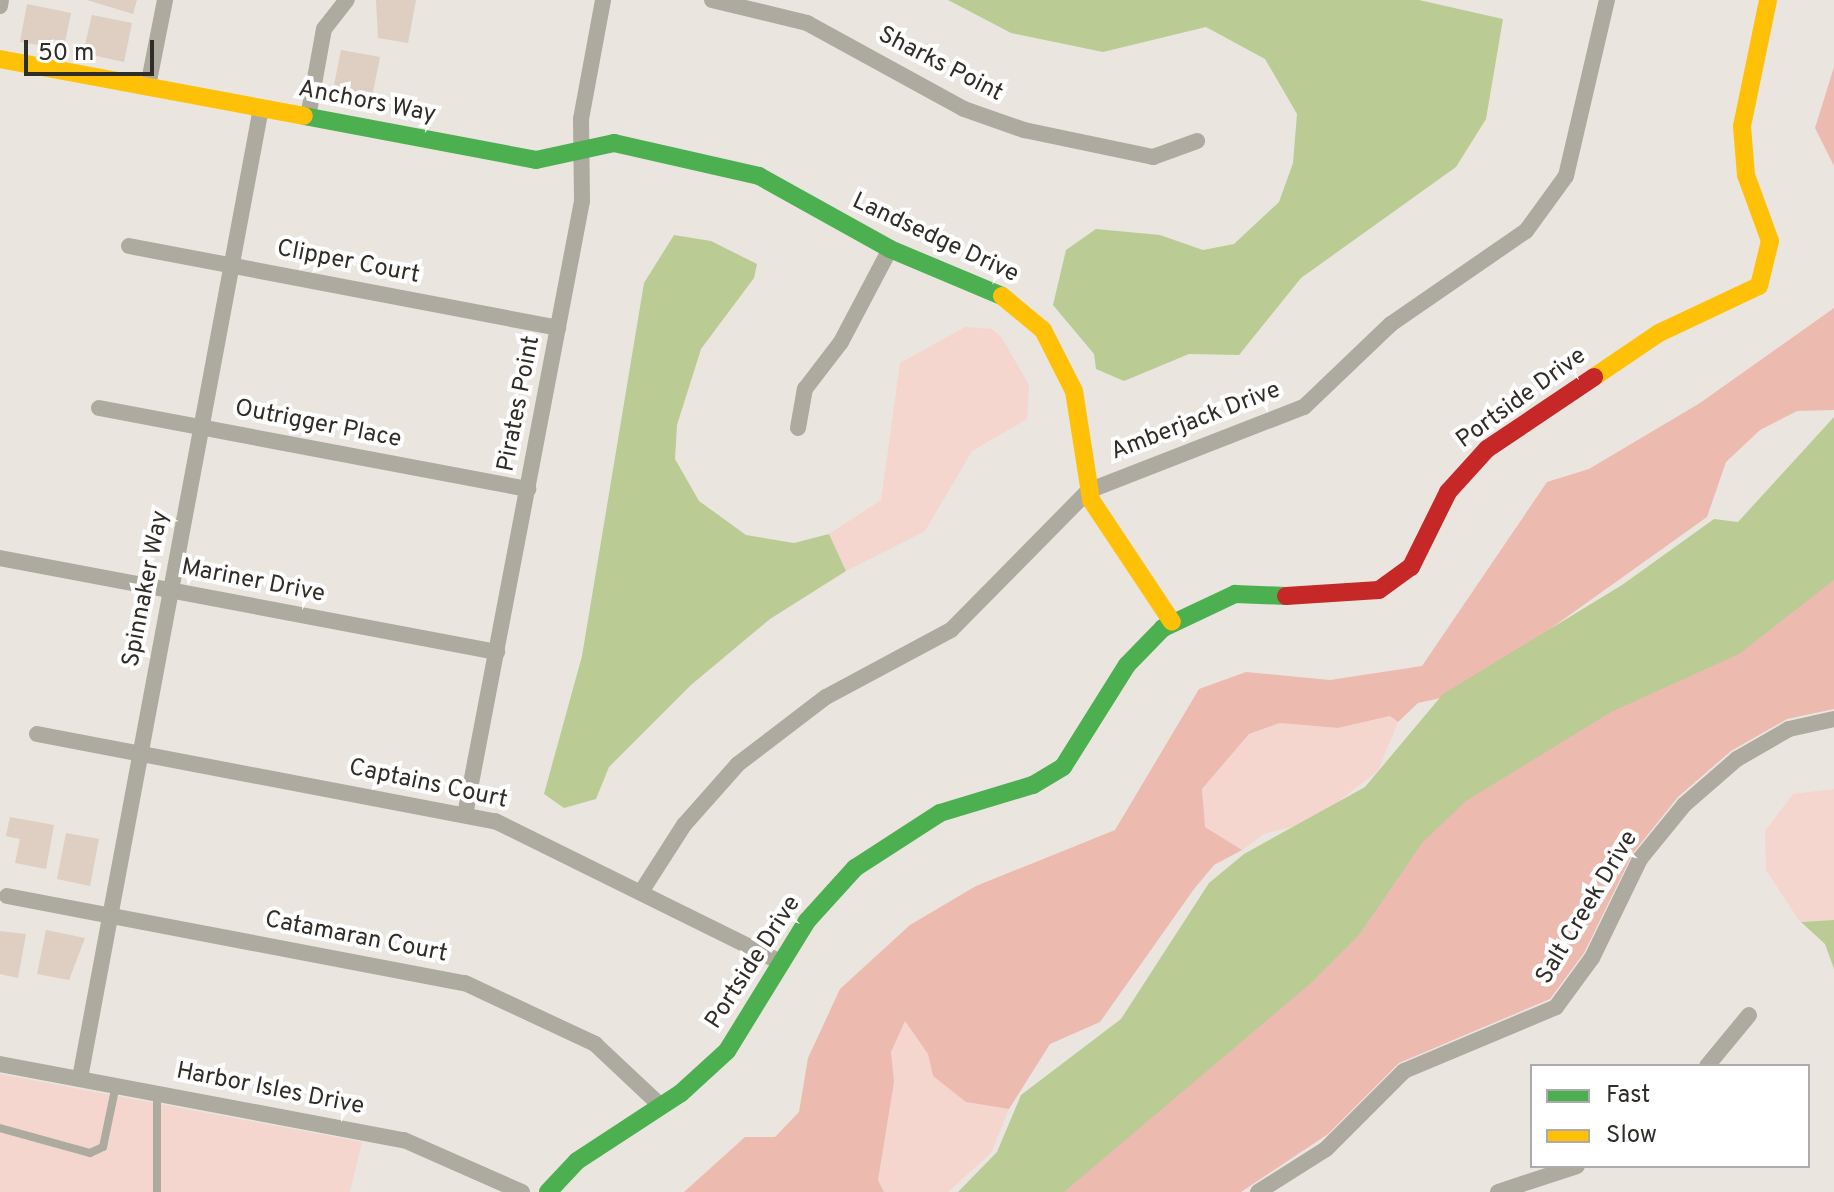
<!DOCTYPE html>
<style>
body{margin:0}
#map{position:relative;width:1834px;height:1192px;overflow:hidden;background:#eae5df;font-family:Overpass,sans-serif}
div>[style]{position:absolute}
.green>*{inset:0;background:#f5d6cf}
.forest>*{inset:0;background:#edbab0}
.water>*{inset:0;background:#bacc93}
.building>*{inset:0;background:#dfcec2}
.lane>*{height:8px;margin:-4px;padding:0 4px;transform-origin:4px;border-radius:4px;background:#adaa9f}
.street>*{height:16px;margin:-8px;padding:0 8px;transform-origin:8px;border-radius:8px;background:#adaa9f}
.fast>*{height:18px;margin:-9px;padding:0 9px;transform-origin:9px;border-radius:9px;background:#4caf50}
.slow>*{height:18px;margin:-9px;padding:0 9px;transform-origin:9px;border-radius:9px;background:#ffc107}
.jam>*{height:18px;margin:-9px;padding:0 9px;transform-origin:9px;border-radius:9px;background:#c62828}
span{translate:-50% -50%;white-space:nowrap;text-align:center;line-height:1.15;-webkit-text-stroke:8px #fff;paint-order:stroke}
.street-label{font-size:24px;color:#302c28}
.legend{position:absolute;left:1530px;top:1064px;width:280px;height:104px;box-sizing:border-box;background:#fff;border:2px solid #acaba9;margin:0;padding:10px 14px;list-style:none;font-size:24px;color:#302c28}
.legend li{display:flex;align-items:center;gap:16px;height:40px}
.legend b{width:40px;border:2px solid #acaba9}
.scale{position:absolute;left:24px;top:40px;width:130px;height:36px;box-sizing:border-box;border:4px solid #302c28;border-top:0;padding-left:10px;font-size:24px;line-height:28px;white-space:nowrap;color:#302c28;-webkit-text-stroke:6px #fff;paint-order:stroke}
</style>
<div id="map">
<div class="green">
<i style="clip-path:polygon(965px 327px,992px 329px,1002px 338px,1029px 385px,1027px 419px,972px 451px,925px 531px,846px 571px,829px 534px,881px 500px,900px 363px)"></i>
<i style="clip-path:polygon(1391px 716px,1398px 722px,1378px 771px,1313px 821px,1264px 834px,1242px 850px,1204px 827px,1202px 789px,1249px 734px,1280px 723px,1338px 728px)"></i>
<i style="clip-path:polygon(1834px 789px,1834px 920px,1800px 922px,1766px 870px,1765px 831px,1793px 794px)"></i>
<i style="clip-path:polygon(905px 1021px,928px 1054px,933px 1076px,967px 1102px,1009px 1109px,991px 1153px,948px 1192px,884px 1192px,878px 1180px,894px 1032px)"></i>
<i style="clip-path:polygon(0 1074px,362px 1142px,350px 1192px,0 1192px)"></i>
</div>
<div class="forest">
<i style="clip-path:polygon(1834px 67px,1834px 166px,1815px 128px)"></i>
<i style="clip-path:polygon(1834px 308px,1834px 410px,1797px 411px,1760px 430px,1726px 462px,1707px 517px,1459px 694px,1418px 703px,1398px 722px,1390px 716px,1338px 728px,1280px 723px,1249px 734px,1202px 789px,1205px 827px,1242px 850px,1214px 865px,1194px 889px,1100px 1022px,1050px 1044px,1009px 1109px,966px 1102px,933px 1076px,928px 1054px,905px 1021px,891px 1052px,894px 1082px,878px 1180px,884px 1192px,684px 1192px,745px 1137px,775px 1137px,799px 1112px,808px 1058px,840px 989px,910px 925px,976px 886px,1115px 830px,1199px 689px,1246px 672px,1330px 680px,1422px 666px,1547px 482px,1589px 469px,1700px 403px)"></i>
<i style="clip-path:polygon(1834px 565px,1834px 709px,1787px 719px,1731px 751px,1678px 797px,1633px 853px,1584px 953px,1550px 999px,1399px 1063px,1328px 1134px,1241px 1192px,1028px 1192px,1441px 807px)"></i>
</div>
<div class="water">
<i style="clip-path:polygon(948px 0,1419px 0,1503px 19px,1486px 119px,1456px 167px,1301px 278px,1239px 355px,1189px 354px,1124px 381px,1096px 369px,1094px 354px,1053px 305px,1066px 250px,1096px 229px,1160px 235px,1203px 250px,1234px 244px,1279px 202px,1293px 163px,1297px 114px,1265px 59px,1206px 27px,1103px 52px,1011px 33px)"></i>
<i style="clip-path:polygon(674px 235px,711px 241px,757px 264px,754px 278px,701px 349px,677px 425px,675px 459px,699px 501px,746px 535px,794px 543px,829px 534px,846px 571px,770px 619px,691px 685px,609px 767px,596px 799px,564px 808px,544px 794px,582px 656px,644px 283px)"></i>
<i style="clip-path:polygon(1834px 417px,1834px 580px,1739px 654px,1611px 712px,1466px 801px,1422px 843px,1359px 935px,1311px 983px,1064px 1192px,958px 1192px,997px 1152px,1021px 1095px,1121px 1019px,1209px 883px,1244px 854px,1365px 787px,1443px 694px,1622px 585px,1714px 519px,1738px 522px)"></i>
<i style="clip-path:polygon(1834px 920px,1834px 969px,1825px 944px,1801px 922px)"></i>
</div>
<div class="building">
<i style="clip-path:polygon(87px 0,137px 0,133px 14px)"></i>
<i style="clip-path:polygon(376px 0,416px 0,408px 43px,378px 38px)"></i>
<i style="clip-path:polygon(27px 4px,71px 13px,65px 42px,52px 39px,51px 47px,20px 42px)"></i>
<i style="clip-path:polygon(92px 15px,132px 23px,124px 62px,83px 53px)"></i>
<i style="clip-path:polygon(341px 50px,380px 57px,371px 102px,332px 95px)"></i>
<i style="clip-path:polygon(10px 817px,54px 825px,46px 869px,15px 863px,20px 839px,6px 836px)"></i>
<i style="clip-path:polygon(66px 833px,99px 839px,90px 886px,57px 879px)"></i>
<i style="clip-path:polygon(46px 930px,85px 938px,69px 980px,37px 974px)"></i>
<i style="clip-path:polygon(0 931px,26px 934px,18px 978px,0 974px)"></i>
</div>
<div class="lane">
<i style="left:157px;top:1093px;width:98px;rotate:90deg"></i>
<i style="left:0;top:1128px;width:93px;rotate:15.5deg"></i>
<i style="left:90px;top:1153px;width:14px;rotate:-25deg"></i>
<i style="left:103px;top:1147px;width:63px;rotate:-78.2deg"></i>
</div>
<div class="street">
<i style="left:712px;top:0;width:98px;rotate:13.6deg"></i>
<i style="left:807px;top:23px;width:179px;rotate:28.7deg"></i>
<i style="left:964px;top:109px;width:64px;rotate:19.3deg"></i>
<i style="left:1024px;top:130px;width:132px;rotate:11.8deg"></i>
<i style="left:1153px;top:157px;width:47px;rotate:-20deg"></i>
<i style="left:0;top:6px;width:6px;rotate:-81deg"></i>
<i style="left:148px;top:86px;width:88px;rotate:-78.8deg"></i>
<i style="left:308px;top:117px;width:89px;rotate:-79.7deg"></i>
<i style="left:324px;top:29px;width:37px;rotate:-52deg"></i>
<i style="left:129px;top:246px;width:437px;rotate:10.8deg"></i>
<i style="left:99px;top:408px;width:437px;rotate:10.7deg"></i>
<i style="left:798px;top:428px;width:40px;rotate:-80deg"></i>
<i style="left:805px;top:389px;width:59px;rotate:-52.5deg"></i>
<i style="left:841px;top:342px;width:105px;rotate:-62.2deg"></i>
<i style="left:0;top:558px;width:506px;rotate:10.71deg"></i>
<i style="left:37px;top:734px;width:466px;rotate:10.8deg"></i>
<i style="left:495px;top:821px;width:320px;rotate:26.3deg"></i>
<i style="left:465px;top:815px;width:625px;rotate:-79.21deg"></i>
<i style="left:582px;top:201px;width:82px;rotate:-90.7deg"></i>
<i style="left:581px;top:119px;width:121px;rotate:-79.5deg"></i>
<i style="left:641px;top:892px;width:80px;rotate:-57.3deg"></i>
<i style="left:684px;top:825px;width:81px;rotate:-48.5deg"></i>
<i style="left:738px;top:764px;width:111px;rotate:-37.3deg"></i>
<i style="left:826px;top:697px;width:142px;rotate:-28.2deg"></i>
<i style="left:951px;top:630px;width:195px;rotate:-45.4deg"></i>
<i style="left:1088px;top:491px;width:232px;rotate:-21.3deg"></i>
<i style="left:1304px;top:407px;width:120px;rotate:-43.7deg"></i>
<i style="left:1391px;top:324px;width:164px;rotate:-34.6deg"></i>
<i style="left:1526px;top:231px;width:68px;rotate:-54deg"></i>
<i style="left:1566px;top:176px;width:181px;rotate:-76.9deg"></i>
<i style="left:7px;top:896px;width:466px;rotate:10.8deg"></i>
<i style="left:465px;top:983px;width:144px;rotate:25.1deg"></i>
<i style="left:595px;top:1044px;width:91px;rotate:43.2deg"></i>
<i style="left:0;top:1064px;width:411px;rotate:10.7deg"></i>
<i style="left:404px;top:1140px;width:129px;rotate:23.8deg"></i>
<i style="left:1707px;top:1066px;width:66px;rotate:-50.5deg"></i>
<i style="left:80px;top:1078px;width:987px;rotate:-79.43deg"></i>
<i style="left:1258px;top:1192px;width:80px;rotate:-32.3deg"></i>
<i style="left:1326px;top:1149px;width:110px;rotate:-45deg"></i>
<i style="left:1404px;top:1071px;width:165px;rotate:-22.8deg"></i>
<i style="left:1556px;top:1007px;width:61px;rotate:-53.7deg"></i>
<i style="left:1592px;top:958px;width:110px;rotate:-64.1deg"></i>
<i style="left:1640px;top:859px;width:70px;rotate:-50.8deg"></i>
<i style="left:1684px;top:805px;width:70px;rotate:-41deg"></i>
<i style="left:1737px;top:759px;width:60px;rotate:-30deg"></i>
<i style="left:1789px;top:729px;width:46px;rotate:-12.5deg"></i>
<i style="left:1498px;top:1192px;width:83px;rotate:-18.2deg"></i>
</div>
<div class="fast">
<i style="left:304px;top:116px;width:236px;rotate:10.7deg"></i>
<i style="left:536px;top:160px;width:80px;rotate:-12.3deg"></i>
<i style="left:614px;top:143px;width:149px;rotate:12.8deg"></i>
<i style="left:759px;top:176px;width:150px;rotate:29.1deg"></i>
<i style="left:890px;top:249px;width:121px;rotate:22.8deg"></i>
<i style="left:548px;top:1192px;width:42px;rotate:-46.9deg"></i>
<i style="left:577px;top:1161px;width:124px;rotate:-33.2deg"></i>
<i style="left:681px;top:1093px;width:62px;rotate:-42.4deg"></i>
<i style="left:727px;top:1051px;width:153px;rotate:-58.4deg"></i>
<i style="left:807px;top:921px;width:72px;rotate:-47.8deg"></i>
<i style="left:855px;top:868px;width:101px;rotate:-32.9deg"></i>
<i style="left:940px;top:813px;width:97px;rotate:-16.8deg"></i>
<i style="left:1033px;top:785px;width:35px;rotate:-31deg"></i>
<i style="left:1063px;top:767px;width:120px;rotate:-57.9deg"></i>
<i style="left:1127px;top:665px;width:52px;rotate:-45.8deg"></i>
<i style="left:1163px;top:628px;width:80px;rotate:-25.3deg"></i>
<i style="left:1235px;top:594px;width:51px;rotate:2.2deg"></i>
</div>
<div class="slow">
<i style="left:0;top:59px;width:309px;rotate:10.6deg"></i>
<i style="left:1002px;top:296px;width:53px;rotate:39.7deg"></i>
<i style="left:1043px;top:330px;width:68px;rotate:63.1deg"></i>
<i style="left:1074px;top:391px;width:110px;rotate:81.1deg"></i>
<i style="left:1091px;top:500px;width:146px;rotate:56.4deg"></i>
<i style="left:1594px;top:377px;width:78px;rotate:-34.1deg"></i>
<i style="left:1659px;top:333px;width:110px;rotate:-25.2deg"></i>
<i style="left:1759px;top:286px;width:46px;rotate:-76.3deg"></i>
<i style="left:1770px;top:241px;width:70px;rotate:-110deg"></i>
<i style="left:1746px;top:175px;width:49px;rotate:-94.7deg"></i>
<i style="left:1742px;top:126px;width:129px;rotate:-78.3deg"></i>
</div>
<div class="jam">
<i style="left:1286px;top:596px;width:93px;rotate:-3.7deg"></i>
<i style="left:1379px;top:590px;width:39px;rotate:-36deg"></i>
<i style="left:1411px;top:567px;width:84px;rotate:-63.7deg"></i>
<i style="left:1448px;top:492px;width:58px;rotate:-47.8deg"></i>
<i style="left:1487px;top:449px;width:129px;rotate:-33.9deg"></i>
</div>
<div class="street-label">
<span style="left:940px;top:65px;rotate:27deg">Sharks Point</span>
<span style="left:367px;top:103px;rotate:11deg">Anchors Way</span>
<span style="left:935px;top:239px;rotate:25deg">Landsedge Drive</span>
<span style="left:348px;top:263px;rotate:11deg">Clipper Court</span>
<span style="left:1522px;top:399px;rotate:-36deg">Portside Drive</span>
<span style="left:520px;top:404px;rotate:-79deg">Pirates Point</span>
<span style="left:1196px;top:422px;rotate:-21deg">Amberjack Drive</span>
<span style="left:318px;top:425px;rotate:11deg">Outrigger Place</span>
<span style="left:253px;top:582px;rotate:11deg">Mariner Drive</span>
<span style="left:147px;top:589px;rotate:-79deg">Spinnaker Way</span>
<span style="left:428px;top:785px;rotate:12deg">Captains Court</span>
<span style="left:1588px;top:908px;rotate:-59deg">Salt Creek Drive</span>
<span style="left:356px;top:938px;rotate:11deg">Catamaran Court</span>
<span style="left:754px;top:963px;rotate:-57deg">Portside Drive</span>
<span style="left:270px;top:1090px;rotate:11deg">Harbor Isles Drive</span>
</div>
<ul class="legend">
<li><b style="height:10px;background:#4caf50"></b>Fast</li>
<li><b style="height:10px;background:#ffc107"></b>Slow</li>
</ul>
<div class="scale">50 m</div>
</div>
